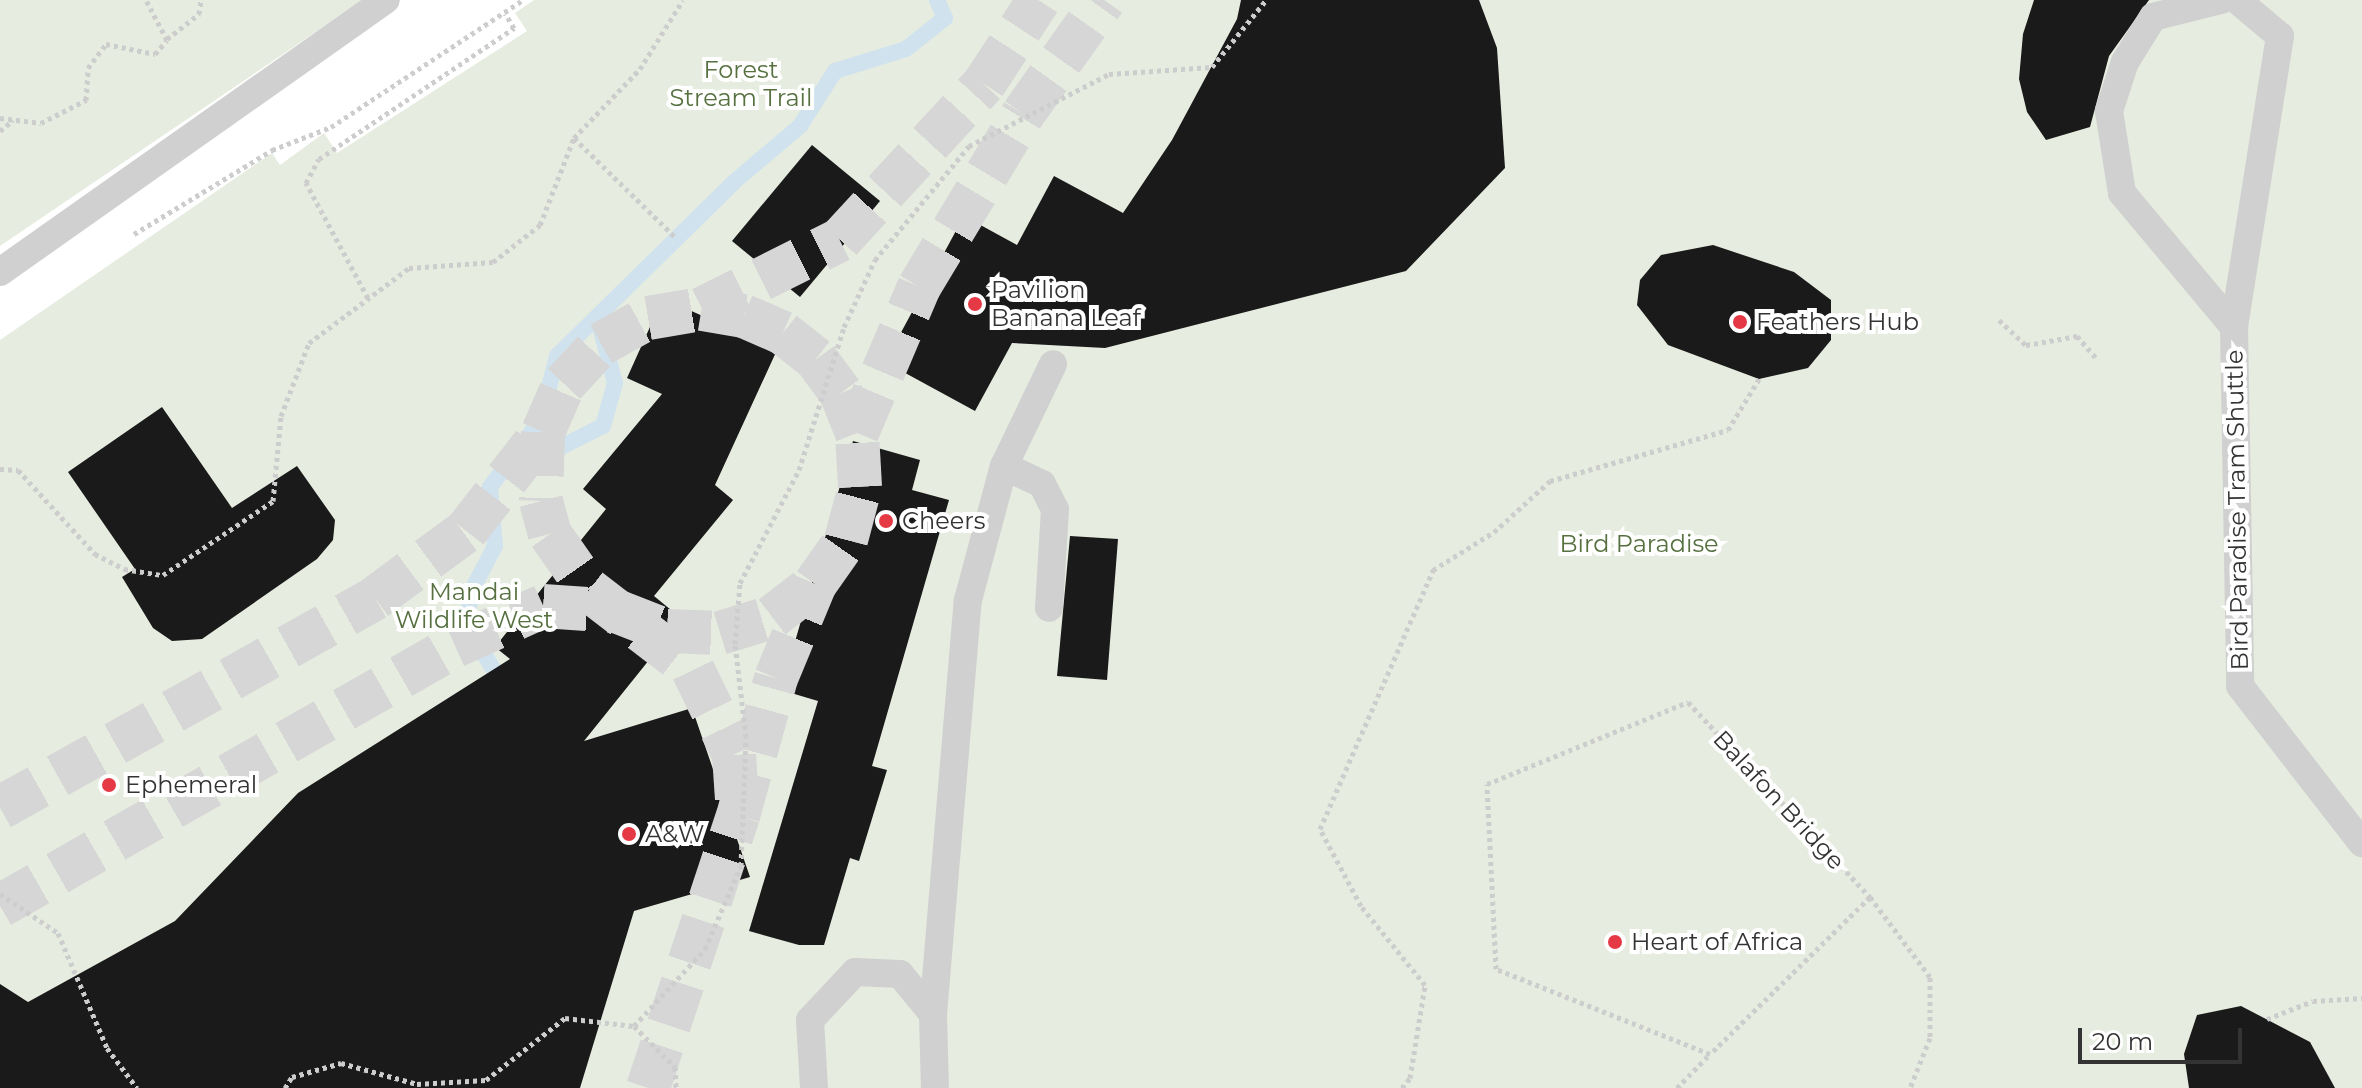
<!DOCTYPE html>
<style>
body{margin:0}
#map{position:relative;width:2362px;height:1088px;overflow:hidden;background:#fff;font-family:Montserrat,sans-serif}
div>[style]{position:absolute}
.green>*{inset:0;background:#e6ecdf}
.stream>*{height:16px;margin:-8px;padding:0 8px;transform-origin:8px;border-radius:8px;background:#cfe2ee}
.building>*{inset:0;background:#1a1a1a}
.street-tunnel>*{height:44px;margin-top:-22px;transform-origin:0;background:repeating-linear-gradient(90deg,#d6d6d6 0 44px,transparent 0 66px)}
.path>*{height:5px;margin-top:-2.5px;transform-origin:0;background:repeating-linear-gradient(90deg,#cdcdcd 0 4px,transparent 0 8px)}
.lane>*{height:28px;margin:-14px;padding:0 14px;transform-origin:14px;border-radius:14px;background:#d0d0d0}
.dots>*{width:22px;height:22px;translate:-50% -50%;box-sizing:border-box;border:4px solid #fff;border-radius:50%}
span{translate:-50% -50%;white-space:nowrap;text-align:center;line-height:1.15;-webkit-text-stroke:8px #fff;paint-order:stroke}
.park-label{font-size:24px;color:#56703f}
.poi-label{font-size:24px;color:#333}
.left{translate:0 -50%;text-align:left}
.street-label{font-size:24px;color:#333}
.scale{position:absolute;left:2078px;top:1028px;width:164px;height:36px;box-sizing:border-box;border:4px solid #333;border-top:0;padding-left:10px;font-size:24px;line-height:28px;white-space:nowrap;color:#333;-webkit-text-stroke:6px #fff;paint-order:stroke}
</style>
<div id="map">
<div class="green">
<i style="clip-path:polygon(0 0,363px 0,0 246px)"></i>
<i style="clip-path:polygon(534px 0,2362px 0,2362px 1088px,0 1088px,0 340px,272px 153px,280px 165px,324px 133px,337px 153px,527px 31px,515px 13px)"></i>
</div>
<div class="stream">
<i style="left:514px;top:455px;width:48px;rotate:-9.7deg"></i>
<i style="left:561px;top:447px;width:47px;rotate:-26.6deg"></i>
<i style="left:603px;top:426px;width:45px;rotate:-74.4deg"></i>
<i style="left:615px;top:383px;width:66px;rotate:-104.9deg"></i>
<i style="left:503px;top:685px;width:73px;rotate:-121.5deg"></i>
<i style="left:465px;top:623px;width:36px;rotate:-77deg"></i>
<i style="left:473px;top:588px;width:47px;rotate:-62.4deg"></i>
<i style="left:495px;top:546px;width:59px;rotate:-94.8deg"></i>
<i style="left:490px;top:487px;width:85px;rotate:-53.1deg"></i>
<i style="left:541px;top:419px;width:65px;rotate:-75.7deg"></i>
<i style="left:557px;top:356px;width:248px;rotate:-44.5deg"></i>
<i style="left:734px;top:182px;width:87px;rotate:-40.3deg"></i>
<i style="left:800px;top:126px;width:65px;rotate:-57.5deg"></i>
<i style="left:835px;top:71px;width:74px;rotate:-17.2deg"></i>
<i style="left:906px;top:49px;width:50px;rotate:-38.5deg"></i>
<i style="left:945px;top:18px;width:20px;rotate:-114deg"></i>
</div>
<div class="building">
<i style="clip-path:polygon(1241px 0,1479px 0,1497px 48px,1505px 168px,1406px 271px,1105px 348px,1012px 343px,975px 411px,885px 362px,964px 216px,1017px 245px,1054px 176px,1123px 213px,1172px 140px,1237px 19px)"></i>
<i style="clip-path:polygon(2034px 0,2149px 0,2109px 56px,2090px 127px,2046px 140px,2027px 112px,2019px 79px,2023px 34px)"></i>
<i style="clip-path:polygon(812px 145px,880px 201px,800px 297px,732px 241px)"></i>
<i style="clip-path:polygon(1713px 245px,1794px 272px,1831px 300px,1831px 340px,1808px 368px,1759px 379px,1668px 345px,1637px 305px,1640px 280px,1661px 255px)"></i>
<i style="clip-path:polygon(663px 298px,777px 350px,715px 485px,733px 500px,654px 596px,682px 619px,584px 741px,692px 708px,750px 877px,634px 911px,580px 1088px,0 1088px,0 984px,28px 1002px,175px 921px,298px 793px,510px 659px,495px 647px,606px 509px,583px 489px,662px 394px,627px 378px)"></i>
<i style="clip-path:polygon(162px 407px,232px 508px,297px 466px,335px 520px,333px 540px,317px 559px,202px 639px,172px 641px,153px 628px,122px 577px,135px 569px,68px 472px)"></i>
<i style="clip-path:polygon(853px 441px,920px 460px,912px 490px,949px 500px,872px 766px,887px 770px,859px 861px,850px 858px,824px 945px,799px 945px,749px 931px,818px 701px,781px 690px)"></i>
<i style="clip-path:polygon(1070px 536px,1118px 539px,1107px 680px,1057px 676px)"></i>
<i style="clip-path:polygon(2241px 1006px,2310px 1042px,2335px 1088px,2189px 1088px,2184px 1054px,2197px 1015px)"></i>
</div>
<div class="street-tunnel">
<i style="left:543px;top:432px;width:69px;rotate:91.7deg"></i>
<i style="left:541px;top:501px;width:34px;rotate:75deg"></i>
<i style="left:550px;top:534px;width:68px;rotate:55.1deg"></i>
<i style="left:589px;top:590px;width:131px;rotate:37.6deg"></i>
<i style="left:693px;top:670px;width:94px;rotate:64.2deg"></i>
<i style="left:734px;top:755px;width:44px;rotate:86.1deg"></i>
<i style="left:857px;top:433px;width:159px;rotate:-67deg"></i>
<i style="left:919px;top:287px;width:202px;rotate:-59deg"></i>
<i style="left:1023px;top:114px;width:140px;rotate:-54.6deg"></i>
<i style="left:0;top:808px;width:430px;rotate:-29.2deg"></i>
<i style="left:375px;top:598px;width:113px;rotate:-36.4deg"></i>
<i style="left:466px;top:531px;width:125px;rotate:-52.1deg"></i>
<i style="left:543px;top:432px;width:52px;rotate:-66.4deg"></i>
<i style="left:564px;top:384px;width:54px;rotate:-47.2deg"></i>
<i style="left:601px;top:344px;width:54px;rotate:-29deg"></i>
<i style="left:648px;top:318px;width:55px;rotate:-9.5deg"></i>
<i style="left:702px;top:309px;width:154px;rotate:-26.6deg"></i>
<i style="left:840px;top:240px;width:212px;rotate:-47.3deg"></i>
<i style="left:984px;top:84px;width:100px;rotate:-56.8deg"></i>
<i style="left:0;top:906px;width:524px;rotate:-29.74deg"></i>
<i style="left:455px;top:646px;width:97px;rotate:-24.4deg"></i>
<i style="left:543px;top:606px;width:73px;rotate:3.9deg"></i>
<i style="left:616px;top:611px;width:55px;rotate:21.4deg"></i>
<i style="left:667px;top:631px;width:53px;rotate:2.2deg"></i>
<i style="left:720px;top:633px;width:54px;rotate:-17.1deg"></i>
<i style="left:772px;top:617px;width:54px;rotate:-37.5deg"></i>
<i style="left:815px;top:584px;width:54px;rotate:-54.8deg"></i>
<i style="left:846px;top:540px;width:55px;rotate:-75.2deg"></i>
<i style="left:860px;top:487px;width:54px;rotate:-93.2deg"></i>
<i style="left:857px;top:433px;width:43px;rotate:-111.8deg"></i>
<i style="left:841px;top:393px;width:42px;rotate:-126.3deg"></i>
<i style="left:816px;top:359px;width:42px;rotate:-141.8deg"></i>
<i style="left:783px;top:333px;width:43px;rotate:-156.4deg"></i>
<i style="left:744px;top:316px;width:43px;rotate:-170.5deg"></i>
<i style="left:648px;top:1088px;width:287px;rotate:-71.7deg"></i>
<i style="left:738px;top:816px;width:143px;rotate:-74.6deg"></i>
<i style="left:776px;top:678px;width:102px;rotate:-67.5deg"></i>
</div>
<div class="path">
<i style="left:167px;top:39px;width:41px;rotate:-38deg"></i>
<i style="left:199px;top:14px;width:14px;rotate:-82deg"></i>
<i style="left:0;top:118px;width:41px;rotate:7deg"></i>
<i style="left:41px;top:123px;width:51px;rotate:-27.1deg"></i>
<i style="left:86px;top:100px;width:32px;rotate:-86deg"></i>
<i style="left:88px;top:68px;width:30px;rotate:-53deg"></i>
<i style="left:106px;top:44px;width:50px;rotate:11.5deg"></i>
<i style="left:155px;top:54px;width:18px;rotate:-49deg"></i>
<i style="left:167px;top:40px;width:45px;rotate:-117.7deg"></i>
<i style="left:0;top:131px;width:17px;rotate:-40deg"></i>
<i style="left:574px;top:138px;width:144px;rotate:44.4deg"></i>
<i style="left:134px;top:234px;width:162px;rotate:-31.3deg"></i>
<i style="left:272px;top:150px;width:63px;rotate:-21.3deg"></i>
<i style="left:331px;top:127px;width:230px;rotate:-33.5deg"></i>
<i style="left:368px;top:298px;width:131px;rotate:-118.3deg"></i>
<i style="left:306px;top:183px;width:27px;rotate:-62deg"></i>
<i style="left:319px;top:159px;width:235px;rotate:-33.9deg"></i>
<i style="left:514px;top:28px;width:17px;rotate:-121deg"></i>
<i style="left:1999px;top:320px;width:37px;rotate:43deg"></i>
<i style="left:2026px;top:345px;width:52px;rotate:-10deg"></i>
<i style="left:2077px;top:336px;width:29px;rotate:49deg"></i>
<i style="left:0;top:469px;width:18px;rotate:3deg"></i>
<i style="left:18px;top:470px;width:114px;rotate:47.5deg"></i>
<i style="left:95px;top:554px;width:33px;rotate:27deg"></i>
<i style="left:124px;top:569px;width:39px;rotate:9deg"></i>
<i style="left:163px;top:575px;width:133px;rotate:-33.9deg"></i>
<i style="left:273px;top:501px;width:85px;rotate:-84.6deg"></i>
<i style="left:281px;top:416px;width:78px;rotate:-69deg"></i>
<i style="left:309px;top:343px;width:125px;rotate:-36.9deg"></i>
<i style="left:409px;top:268px;width:84px;rotate:-4.1deg"></i>
<i style="left:493px;top:262px;width:60px;rotate:-38.2deg"></i>
<i style="left:540px;top:225px;width:93px;rotate:-68.7deg"></i>
<i style="left:574px;top:138px;width:95px;rotate:-46.3deg"></i>
<i style="left:640px;top:69px;width:81px;rotate:-58.1deg"></i>
<i style="left:0;top:894px;width:70px;rotate:33.9deg"></i>
<i style="left:58px;top:933px;width:125px;rotate:66.9deg"></i>
<i style="left:107px;top:1048px;width:50px;rotate:53.1deg"></i>
<i style="left:1870px;top:897px;width:224px;rotate:135.5deg"></i>
<i style="left:1710px;top:1054px;width:230px;rotate:-158.3deg"></i>
<i style="left:1496px;top:969px;width:185px;rotate:-92.8deg"></i>
<i style="left:1487px;top:784px;width:217px;rotate:-22.2deg"></i>
<i style="left:1688px;top:702px;width:267px;rotate:47deg"></i>
<i style="left:1870px;top:897px;width:100px;rotate:53.1deg"></i>
<i style="left:1930px;top:977px;width:61px;rotate:90deg"></i>
<i style="left:1930px;top:1038px;width:54px;rotate:111.8deg"></i>
<i style="left:2267px;top:1019px;width:49px;rotate:-21.4deg"></i>
<i style="left:2313px;top:1001px;width:49px;rotate:-3.5deg"></i>
<i style="left:634px;top:1026px;width:105px;rotate:-47.3deg"></i>
<i style="left:705px;top:949px;width:90px;rotate:-66.6deg"></i>
<i style="left:741px;top:866px;width:129px;rotate:-87.8deg"></i>
<i style="left:746px;top:737px;width:94px;rotate:-96.7deg"></i>
<i style="left:735px;top:644px;width:61px;rotate:-85.3deg"></i>
<i style="left:740px;top:583px;width:127px;rotate:-62.4deg"></i>
<i style="left:799px;top:470px;width:150px;rotate:-72.5deg"></i>
<i style="left:844px;top:327px;width:74px;rotate:-65.2deg"></i>
<i style="left:875px;top:260px;width:148px;rotate:-50.5deg"></i>
<i style="left:969px;top:146px;width:157px;rotate:-27.2deg"></i>
<i style="left:1109px;top:74px;width:103px;rotate:-3.9deg"></i>
<i style="left:1212px;top:67px;width:86px;rotate:-51.1deg"></i>
<i style="left:285px;top:1088px;width:13px;rotate:-58deg"></i>
<i style="left:292px;top:1077px;width:51px;rotate:-15.9deg"></i>
<i style="left:341px;top:1063px;width:79px;rotate:15.4deg"></i>
<i style="left:417px;top:1084px;width:69px;rotate:-3.3deg"></i>
<i style="left:486px;top:1080px;width:100px;rotate:-38.1deg"></i>
<i style="left:565px;top:1018px;width:69px;rotate:6.6deg"></i>
<i style="left:634px;top:1026px;width:58px;rotate:45deg"></i>
<i style="left:675px;top:1067px;width:21px;rotate:87deg"></i>
<i style="left:1402px;top:1088px;width:13px;rotate:-51deg"></i>
<i style="left:1410px;top:1078px;width:94px;rotate:-80.8deg"></i>
<i style="left:1425px;top:985px;width:102px;rotate:-129deg"></i>
<i style="left:1361px;top:906px;width:87px;rotate:-118deg"></i>
<i style="left:1320px;top:829px;width:283px;rotate:-66.4deg"></i>
<i style="left:1433px;top:570px;width:72px;rotate:-31.9deg"></i>
<i style="left:1494px;top:532px;width:76px;rotate:-42.3deg"></i>
<i style="left:1550px;top:481px;width:185px;rotate:-16deg"></i>
<i style="left:1728px;top:430px;width:60px;rotate:-58.7deg"></i>
<i style="left:1677px;top:1088px;width:47px;rotate:-45.9deg"></i>
</div>
<div class="lane">
<i style="left:2221px;top:0;width:70px;rotate:166deg"></i>
<i style="left:2153px;top:17px;width:53px;rotate:121.9deg"></i>
<i style="left:2125px;top:62px;width:52px;rotate:108.1deg"></i>
<i style="left:2109px;top:111px;width:83px;rotate:81deg"></i>
<i style="left:2122px;top:193px;width:175px;rotate:50.1deg"></i>
<i style="left:2237px;top:0;width:56px;rotate:39.9deg"></i>
<i style="left:2280px;top:36px;width:295px;rotate:99deg"></i>
<i style="left:2234px;top:327px;width:359px;rotate:89deg"></i>
<i style="left:2240px;top:686px;width:199px;rotate:52.2deg"></i>
<i style="left:0;top:272px;width:472px;rotate:-35.2deg"></i>
<i style="left:1004px;top:466px;width:42px;rotate:25.3deg"></i>
<i style="left:1042px;top:484px;width:28px;rotate:63deg"></i>
<i style="left:1055px;top:509px;width:99px;rotate:93.5deg"></i>
<i style="left:933px;top:1014px;width:415px;rotate:-85.2deg"></i>
<i style="left:968px;top:600px;width:139px;rotate:-75deg"></i>
<i style="left:1004px;top:466px;width:113px;rotate:-64.3deg"></i>
<i style="left:814px;top:1088px;width:68px;rotate:-93.4deg"></i>
<i style="left:810px;top:1020px;width:66px;rotate:-46.8deg"></i>
<i style="left:855px;top:972px;width:45px;rotate:2.5deg"></i>
<i style="left:900px;top:974px;width:52px;rotate:50.5deg"></i>
<i style="left:933px;top:1014px;width:74px;rotate:88.5deg"></i>
</div>
<div class="dots">
<i style="left:975px;top:304px;background:#e63946"></i>
<i style="left:1740px;top:322px;background:#e63946"></i>
<i style="left:886px;top:521px;background:#e63946"></i>
<i style="left:109px;top:785px;background:#e63946"></i>
<i style="left:629px;top:834px;background:#e63946"></i>
<i style="left:1615px;top:942px;background:#e63946"></i>
</div>
<div class="park-label">
<span style="left:741px;top:84px">Forest<br>Stream Trail</span>
<span style="left:1639px;top:544px">Bird Paradise</span>
<span style="left:474px;top:606px">Mandai<br>Wildlife West</span>
</div>
<div class="poi-label">
<span class="left" style="left:991px;top:304px">Pavilion<br>Banana Leaf</span>
<span class="left" style="left:1756px;top:322px">Feathers Hub</span>
<span class="left" style="left:902px;top:521px">Cheers</span>
<span class="left" style="left:125px;top:785px">Ephemeral</span>
<span class="left" style="left:645px;top:834px">A&amp;W</span>
<span class="left" style="left:1631px;top:942px">Heart of Africa</span>
</div>
<div class="street-label">
<span style="left:2237px;top:510px;rotate:-91deg">Bird Paradise Tram Shuttle</span>
<span style="left:1779px;top:800px;rotate:47deg">Balafon Bridge</span>
</div>
<div class="scale">20 m</div>
</div>
